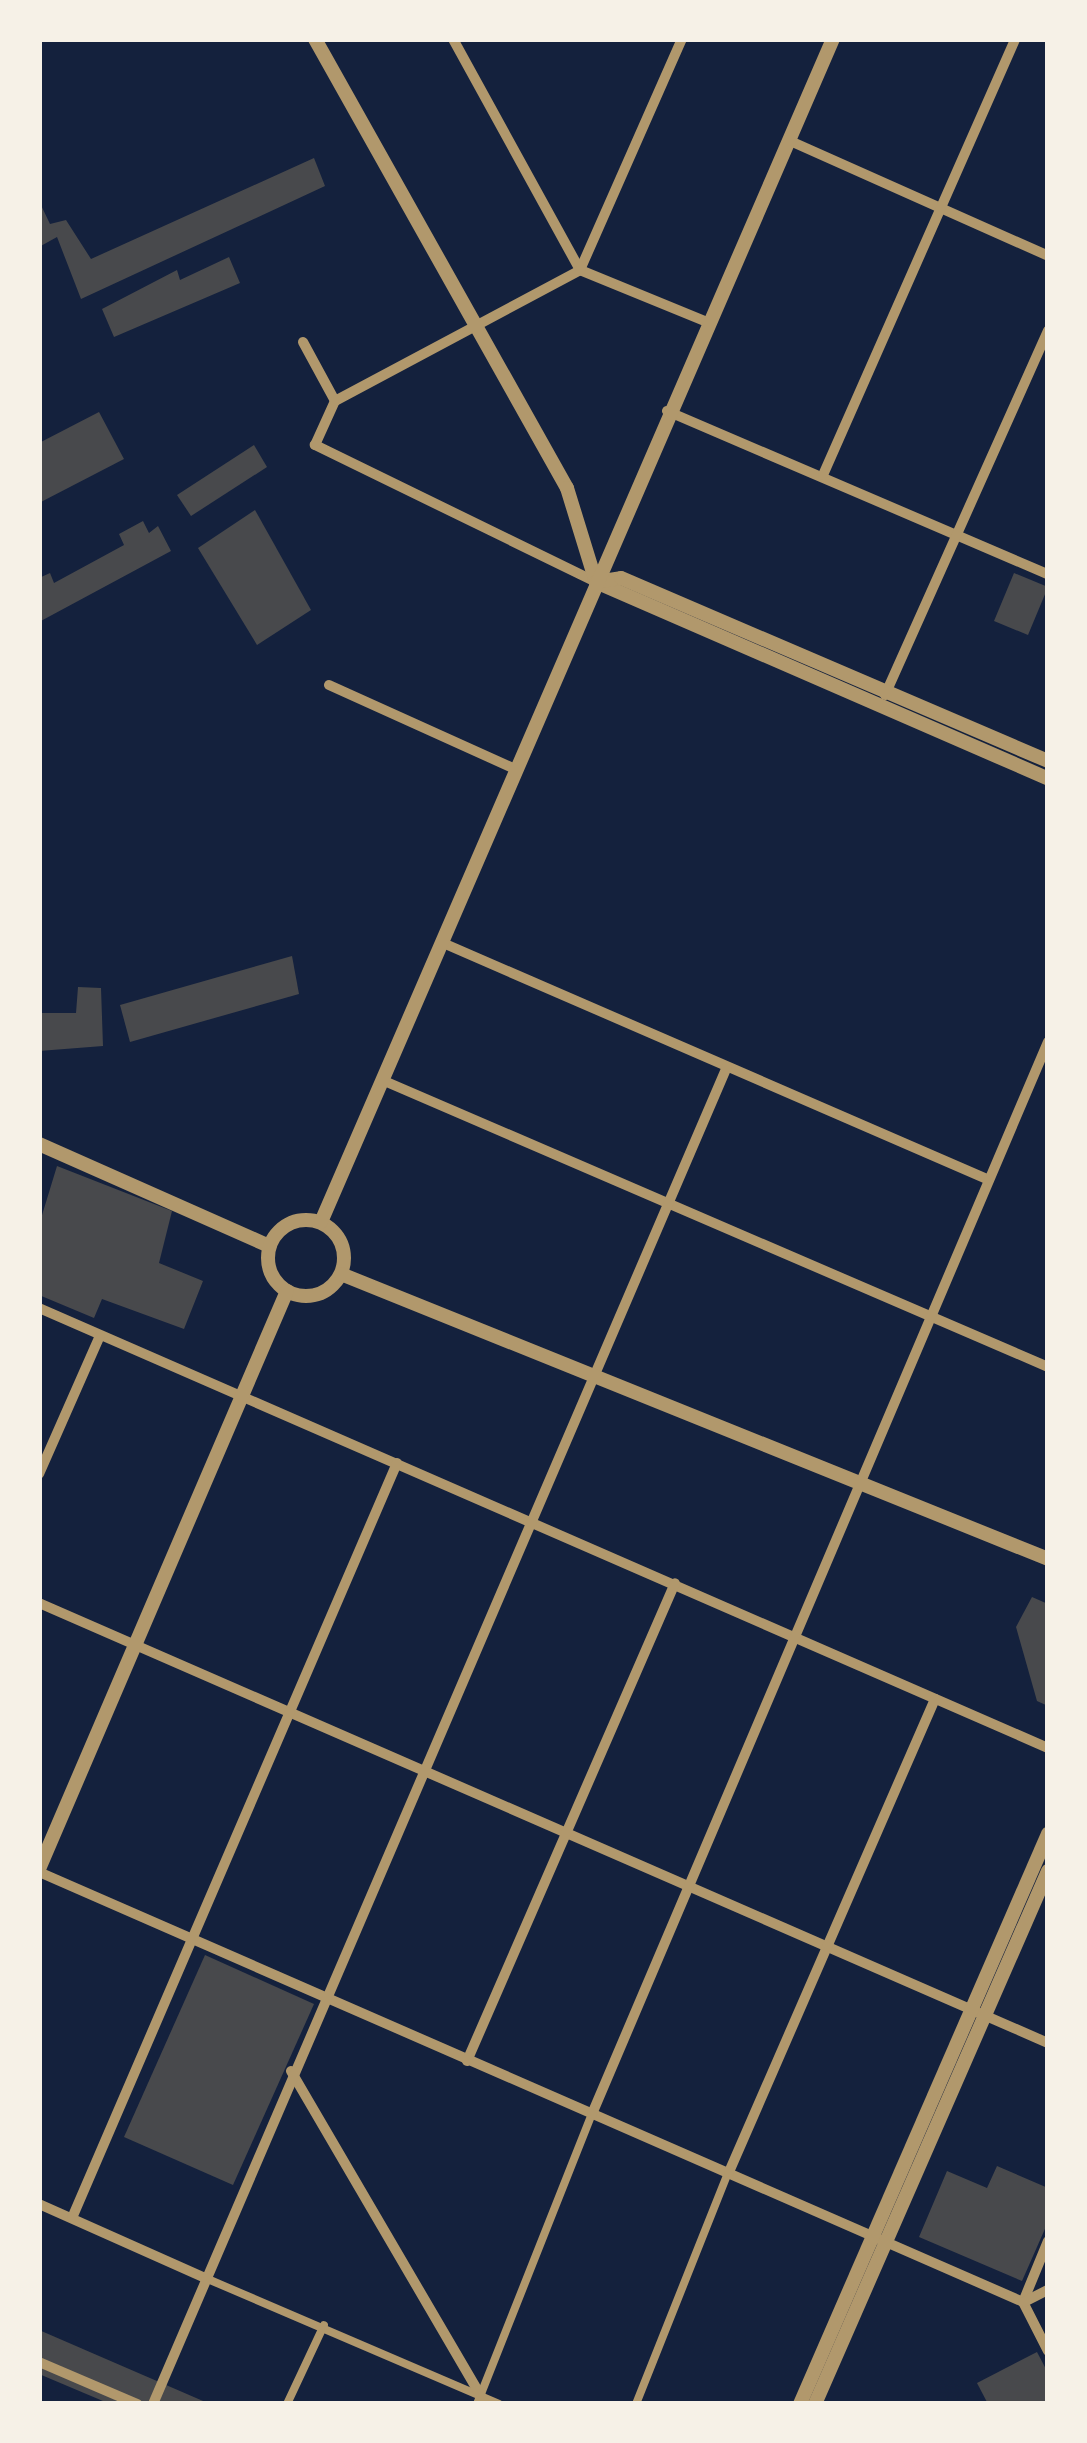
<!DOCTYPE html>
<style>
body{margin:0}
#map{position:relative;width:1087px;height:2443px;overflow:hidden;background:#14213d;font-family:"PT Sans Narrow",sans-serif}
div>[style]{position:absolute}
.building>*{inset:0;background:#48494c}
.pedestrian>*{height:8px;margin:-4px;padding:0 4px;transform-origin:4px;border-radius:4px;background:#b1986c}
.minor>*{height:10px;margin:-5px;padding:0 5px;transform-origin:5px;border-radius:5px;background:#b1986c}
.tertiary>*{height:14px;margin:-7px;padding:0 7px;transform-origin:7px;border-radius:7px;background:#b1986c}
.tertiary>.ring{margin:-7px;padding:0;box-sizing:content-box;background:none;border:14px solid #b1986c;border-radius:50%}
span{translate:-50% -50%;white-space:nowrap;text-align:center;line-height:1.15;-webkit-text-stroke:12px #f6f1e7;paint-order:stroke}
.frame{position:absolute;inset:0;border:42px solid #f6f1e7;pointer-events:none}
</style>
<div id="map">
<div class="building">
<i style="clip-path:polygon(314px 158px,325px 186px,81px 299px,57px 237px,39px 247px,39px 201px,50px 224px,66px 220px,91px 259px)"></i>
<i style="clip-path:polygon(229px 257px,240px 283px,114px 337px,102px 309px,177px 270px,180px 280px)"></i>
<i style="clip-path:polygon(99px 412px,124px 459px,39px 503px,39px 443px)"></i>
<i style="clip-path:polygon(254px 445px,267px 467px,191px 516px,177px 495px)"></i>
<i style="clip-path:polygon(255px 510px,311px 610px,257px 645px,198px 548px)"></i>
<i style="clip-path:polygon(143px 521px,149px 533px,158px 526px,171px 551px,39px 622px,39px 578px,50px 573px,54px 583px,124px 545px,119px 534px)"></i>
<i style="clip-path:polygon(1014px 573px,1048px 587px,1028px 635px,994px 621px)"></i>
<i style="clip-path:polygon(292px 956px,299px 994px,130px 1042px,120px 1005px)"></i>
<i style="clip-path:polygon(78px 987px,101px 988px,103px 1046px,39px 1051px,39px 1013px,76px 1013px)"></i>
<i style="clip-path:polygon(57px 1166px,172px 1211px,159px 1263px,203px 1281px,184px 1329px,102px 1299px,94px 1318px,39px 1295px,39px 1225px)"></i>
<i style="clip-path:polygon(1032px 1597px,1048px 1604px,1048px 1706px,1037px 1701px,1016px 1627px)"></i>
<i style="clip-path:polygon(205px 1955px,314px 2004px,233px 2185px,124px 2137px)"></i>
<i style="clip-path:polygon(997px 2166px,1048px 2188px,1048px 2222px,1022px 2281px,919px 2237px,947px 2171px,987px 2188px)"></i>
<i style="clip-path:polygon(39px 2330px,210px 2404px,110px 2404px,39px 2374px)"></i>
<i style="clip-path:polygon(1037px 2352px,1048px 2373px,1048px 2404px,988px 2404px,977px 2383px)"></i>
</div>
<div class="pedestrian">
<i style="left:203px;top:2277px;width:322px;rotate:23.2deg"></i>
<i style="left:287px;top:2404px;width:87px;rotate:-64.9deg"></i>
<i style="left:477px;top:2404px;width:312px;rotate:-68.4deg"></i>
<i style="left:636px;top:2404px;width:249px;rotate:-68.3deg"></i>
</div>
<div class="minor">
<i style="left:453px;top:39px;width:264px;rotate:61.2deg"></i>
<i style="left:580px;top:270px;width:137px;rotate:22.3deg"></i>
<i style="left:788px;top:140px;width:285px;rotate:24deg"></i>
<i style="left:303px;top:342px;width:67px;rotate:61.5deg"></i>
<i style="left:667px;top:411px;width:414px;rotate:23.2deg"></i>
<i style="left:823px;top:475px;width:476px;rotate:-66.2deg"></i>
<i style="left:596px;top:582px;width:313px;rotate:-154deg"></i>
<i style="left:315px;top:445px;width:48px;rotate:-65.6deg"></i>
<i style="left:335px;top:401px;width:278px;rotate:-28.1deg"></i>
<i style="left:580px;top:270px;width:253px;rotate:-66.2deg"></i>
<i style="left:329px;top:685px;width:206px;rotate:24.3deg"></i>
<i style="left:885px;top:695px;width:399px;rotate:-65.9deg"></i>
<i style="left:443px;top:943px;width:595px;rotate:23.46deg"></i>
<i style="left:382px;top:1080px;width:725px;rotate:23.31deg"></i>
<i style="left:39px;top:1308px;width:1101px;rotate:23.56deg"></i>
<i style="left:39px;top:1474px;width:151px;rotate:-66.2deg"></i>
<i style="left:39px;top:1603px;width:1101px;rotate:23.56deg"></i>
<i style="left:39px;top:1872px;width:1074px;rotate:23.6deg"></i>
<i style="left:467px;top:2061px;width:521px;rotate:-66.48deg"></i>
<i style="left:291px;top:2071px;width:376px;rotate:59.7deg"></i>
<i style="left:592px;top:2114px;width:1165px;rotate:-66.96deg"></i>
<i style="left:729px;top:2172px;width:516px;rotate:-66.47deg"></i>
<i style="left:39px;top:2204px;width:180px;rotate:24deg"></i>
<i style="left:72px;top:2218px;width:822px;rotate:-66.71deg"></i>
<i style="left:1048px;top:2241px;width:66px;rotate:112.3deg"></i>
<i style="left:1023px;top:2302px;width:55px;rotate:63deg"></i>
<i style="left:1024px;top:2302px;width:27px;rotate:-27deg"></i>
<i style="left:39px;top:2362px;width:107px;rotate:23.2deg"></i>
<i style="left:153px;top:2404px;width:1455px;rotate:-66.77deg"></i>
</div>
<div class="tertiary">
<i style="left:315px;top:39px;width:515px;rotate:60.7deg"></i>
<i style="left:567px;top:488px;width:98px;rotate:72.9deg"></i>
<i style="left:596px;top:582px;width:493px;rotate:23.5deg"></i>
<i style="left:596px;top:582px;width:25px;rotate:-9deg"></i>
<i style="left:621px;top:578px;width:465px;rotate:23.2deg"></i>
<i style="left:39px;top:1144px;width:252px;rotate:23.9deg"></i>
<i class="ring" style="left:268px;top:1220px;width:62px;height:62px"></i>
<i style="left:321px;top:1222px;width:1289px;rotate:-66.6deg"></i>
<i style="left:341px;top:1274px;width:762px;rotate:21.95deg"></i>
<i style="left:39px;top:1869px;width:629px;rotate:-66.78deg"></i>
<i style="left:800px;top:2404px;width:622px;rotate:-66.49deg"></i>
<i style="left:815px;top:2404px;width:582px;rotate:-66.39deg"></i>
</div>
<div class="frame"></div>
</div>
